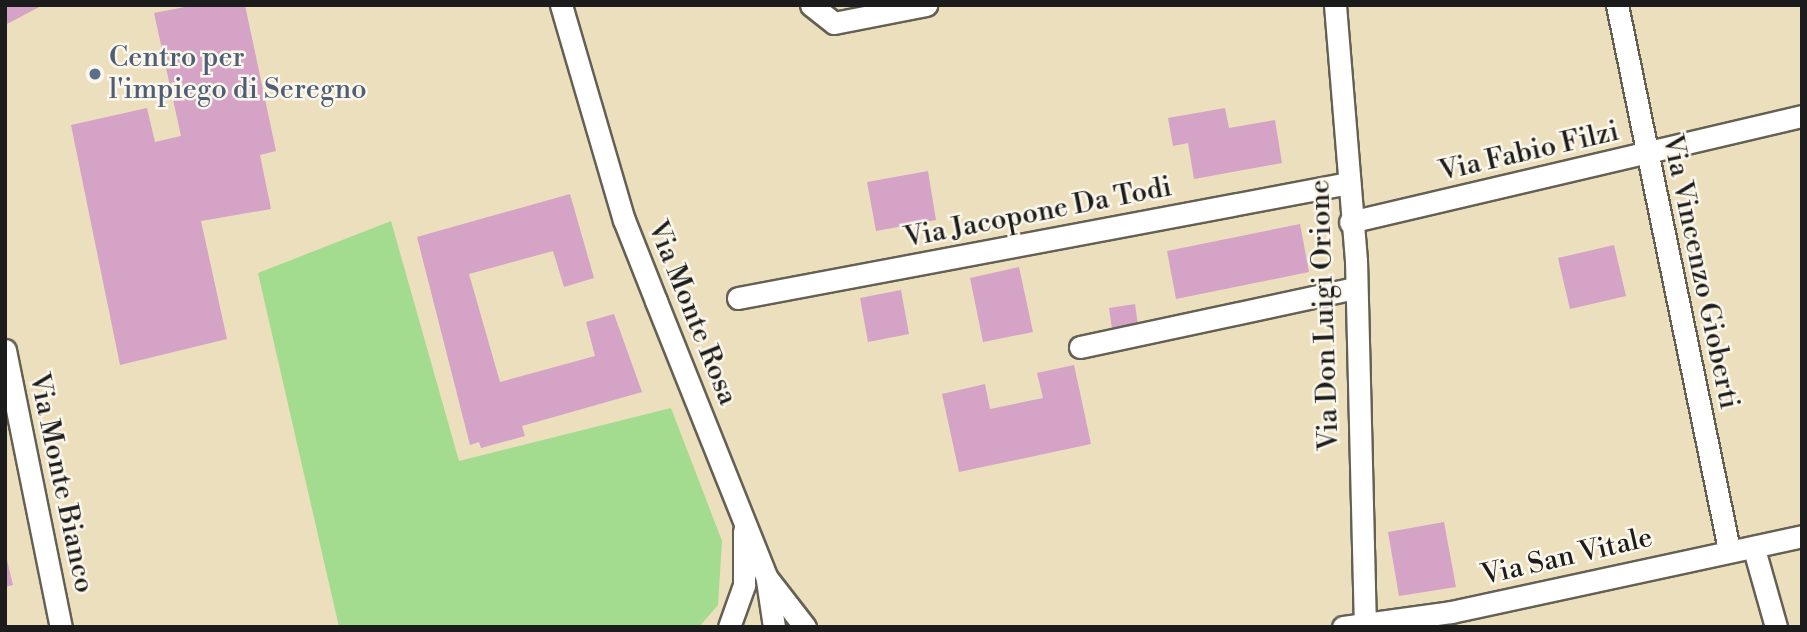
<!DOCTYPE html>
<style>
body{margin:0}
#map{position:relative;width:1807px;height:632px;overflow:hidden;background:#ecdfbd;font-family:"Libre Bodoni",serif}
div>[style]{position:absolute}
.green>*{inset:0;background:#a3dc8f}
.building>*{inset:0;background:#d4a3c6}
.roads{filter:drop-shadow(2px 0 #656054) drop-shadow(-2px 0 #656054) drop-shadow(0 2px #656054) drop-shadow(0 -2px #656054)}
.minor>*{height:21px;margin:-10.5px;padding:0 10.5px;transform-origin:10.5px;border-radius:10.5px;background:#fff}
.dots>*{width:19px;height:19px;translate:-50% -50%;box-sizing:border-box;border:4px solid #fbf7ec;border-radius:50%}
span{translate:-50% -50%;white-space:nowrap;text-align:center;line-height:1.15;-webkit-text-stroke:5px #fbf7ec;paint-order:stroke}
.service-label{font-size:28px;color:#4e5e75}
.left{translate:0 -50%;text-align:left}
.street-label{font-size:28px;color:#1c1c1c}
.frame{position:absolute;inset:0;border:7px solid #1c1c1c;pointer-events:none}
</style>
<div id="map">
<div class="green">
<i style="clip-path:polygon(391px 221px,459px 461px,671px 408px,722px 541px,718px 605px,699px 627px,339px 627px,258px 273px)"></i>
</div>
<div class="building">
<i style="clip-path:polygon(5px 5px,43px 5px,5px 25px)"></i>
<i style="clip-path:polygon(195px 5px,245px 5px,276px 151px,260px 155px,271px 209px,201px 221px,227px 339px,120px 365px,71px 125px,147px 108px,155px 142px,181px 136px,154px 13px)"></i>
<i style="clip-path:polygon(1225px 108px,1229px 128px,1275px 120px,1282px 163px,1194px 179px,1188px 143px,1173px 146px,1168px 118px)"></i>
<i style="clip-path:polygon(928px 171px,936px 220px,876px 231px,867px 182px)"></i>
<i style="clip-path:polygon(570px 194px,594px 278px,564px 287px,553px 251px,469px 274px,500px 382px,595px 356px,586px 322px,614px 314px,642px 392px,522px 426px,525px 436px,481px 448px,479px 442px,470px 445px,417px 237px)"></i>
<i style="clip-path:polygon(1300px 224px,1309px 272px,1176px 299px,1167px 251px)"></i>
<i style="clip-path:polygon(1614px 245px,1626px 296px,1570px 309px,1558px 258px)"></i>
<i style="clip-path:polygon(1019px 267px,1033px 332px,983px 342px,970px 278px)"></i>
<i style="clip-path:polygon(901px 290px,909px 334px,868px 342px,860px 298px)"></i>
<i style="clip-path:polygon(1135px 304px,1138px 325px,1112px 329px,1109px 308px)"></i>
<i style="clip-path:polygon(1074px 365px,1091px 444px,959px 472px,942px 394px,985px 384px,990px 409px,1043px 398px,1037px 373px)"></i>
<i style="clip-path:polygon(1444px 522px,1456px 587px,1399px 596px,1388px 532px)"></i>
<i style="clip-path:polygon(6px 556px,13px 585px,5px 587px,5px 557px)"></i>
</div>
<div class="roads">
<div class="minor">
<i style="left:561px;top:5px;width:224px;rotate:73.7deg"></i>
<i style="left:624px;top:220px;width:87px;rotate:68.4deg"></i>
<i style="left:656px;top:301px;width:298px;rotate:68.2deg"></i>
<i style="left:767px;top:578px;width:62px;rotate:52.2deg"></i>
<i style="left:811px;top:5px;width:29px;rotate:38deg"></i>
<i style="left:834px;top:23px;width:94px;rotate:-11.1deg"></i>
<i style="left:1335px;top:5px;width:256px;rotate:85.3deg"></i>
<i style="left:1356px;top:260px;width:364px;rotate:88.6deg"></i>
<i style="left:1617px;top:5px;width:555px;rotate:78.37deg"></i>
<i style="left:1350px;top:222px;width:464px;rotate:-13.2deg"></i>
<i style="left:738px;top:298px;width:622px;rotate:-10.66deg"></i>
<i style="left:1080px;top:347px;width:281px;rotate:-12.1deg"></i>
<i style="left:5px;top:350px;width:283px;rotate:78.6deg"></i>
<i style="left:1754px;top:549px;width:81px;rotate:74.2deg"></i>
<i style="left:767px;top:580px;width:48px;rotate:81.5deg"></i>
<i style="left:729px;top:627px;width:45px;rotate:-70.3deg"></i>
<i style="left:744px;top:585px;width:54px;rotate:-90deg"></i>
<i style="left:1343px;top:627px;width:109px;rotate:-7.9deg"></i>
<i style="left:1451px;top:612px;width:359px;rotate:-12.2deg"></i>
</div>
</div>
<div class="dots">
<i style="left:95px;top:74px;background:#5c6f8a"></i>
</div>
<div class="service-label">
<span class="left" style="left:109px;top:74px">Centro per<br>l'impiego di Seregno</span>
</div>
<div class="street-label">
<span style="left:1529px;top:152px;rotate:-13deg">Via Fabio Filzi</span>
<span style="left:1038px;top:213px;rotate:-11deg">Via Jacopone Da Todi</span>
<span style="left:1700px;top:272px;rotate:78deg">Via Vincenzo Gioberti</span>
<span style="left:692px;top:313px;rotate:68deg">Via Monte Rosa</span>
<span style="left:1325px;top:315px;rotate:-92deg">Via Don Luigi Orione</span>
<span style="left:61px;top:483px;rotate:78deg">Via Monte Bianco</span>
<span style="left:1567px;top:557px;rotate:-13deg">Via San Vitale</span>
</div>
<div class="frame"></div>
</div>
